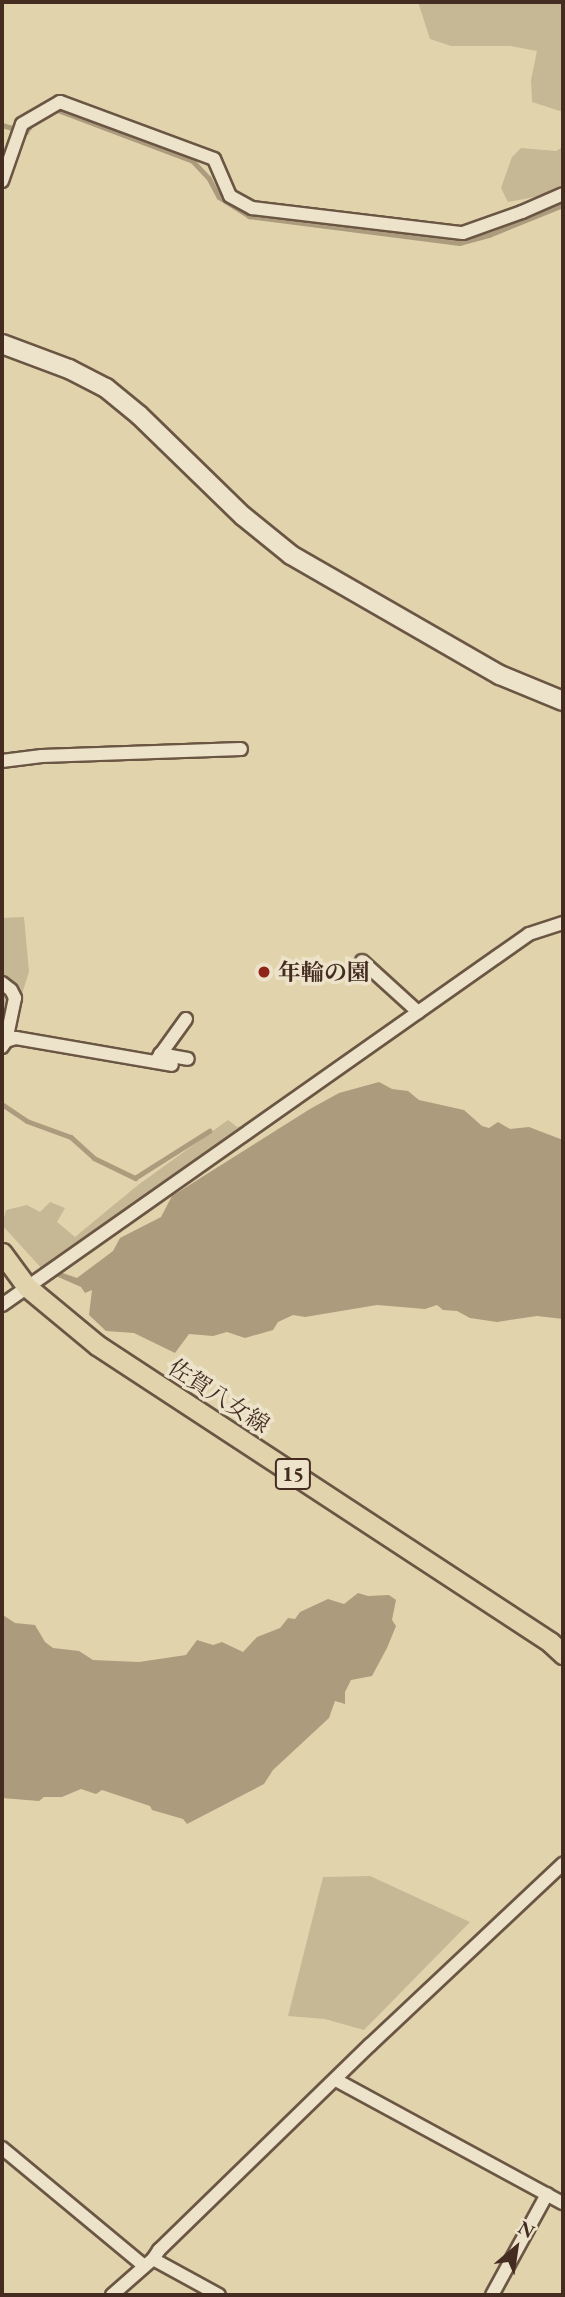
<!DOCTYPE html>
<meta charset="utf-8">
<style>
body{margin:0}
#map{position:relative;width:565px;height:2297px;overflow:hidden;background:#e1d4ad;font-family:"EB Garamond","Noto Serif JP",serif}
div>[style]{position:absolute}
.green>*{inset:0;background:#c6b795}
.water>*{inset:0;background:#ac9b7d}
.stream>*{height:4.5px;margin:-2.25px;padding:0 2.25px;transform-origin:2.25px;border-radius:2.25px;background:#ac9b7d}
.roads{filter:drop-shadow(2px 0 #6b5644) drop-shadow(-2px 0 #6b5644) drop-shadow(0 2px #6b5644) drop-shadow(0 -2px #6b5644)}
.street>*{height:12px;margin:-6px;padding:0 6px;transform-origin:6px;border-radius:6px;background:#ece3ca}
.secondary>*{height:18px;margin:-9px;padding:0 9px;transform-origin:9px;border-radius:9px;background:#ece3ca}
.primary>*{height:19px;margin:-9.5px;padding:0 9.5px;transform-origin:9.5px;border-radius:9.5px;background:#e1d4ad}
.dots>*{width:19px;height:19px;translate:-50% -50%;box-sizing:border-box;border:4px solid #ece3ca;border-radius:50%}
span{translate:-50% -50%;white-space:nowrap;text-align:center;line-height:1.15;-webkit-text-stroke:7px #ece3ca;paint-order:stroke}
.shield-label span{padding:2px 5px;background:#ece3ca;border:2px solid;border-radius:5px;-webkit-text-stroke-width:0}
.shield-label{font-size:21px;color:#442c21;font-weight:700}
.poi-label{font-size:23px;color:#442c21;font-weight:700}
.left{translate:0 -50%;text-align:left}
.street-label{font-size:23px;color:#442c21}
.frame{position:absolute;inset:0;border:4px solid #442c21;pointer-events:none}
.north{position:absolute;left:481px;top:2213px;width:70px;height:70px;-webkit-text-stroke:5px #ece3ca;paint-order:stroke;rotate:29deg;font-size:19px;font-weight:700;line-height:28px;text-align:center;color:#442c21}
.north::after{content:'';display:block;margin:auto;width:24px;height:32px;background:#442c21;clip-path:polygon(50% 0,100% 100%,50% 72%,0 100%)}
</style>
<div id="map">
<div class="green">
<i style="clip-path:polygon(418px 2px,563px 2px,563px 112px,532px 102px,531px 80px,537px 51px,510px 46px,451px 46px,430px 39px)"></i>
<i style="clip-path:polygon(563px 147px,563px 184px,545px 195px,508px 202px,501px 188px,512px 157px,521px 148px,556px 151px)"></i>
<i style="clip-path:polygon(24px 917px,29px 972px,17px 1009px,4px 1020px,2px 918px)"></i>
<i style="clip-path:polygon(228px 1120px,237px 1127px,248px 1124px,43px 1270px,2px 1225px,6px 1210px,27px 1205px,40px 1212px,50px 1202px,65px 1208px,57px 1222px,75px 1237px,138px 1185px)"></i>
<i style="clip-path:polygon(370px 1876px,470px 1922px,364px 2030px,325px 2019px,288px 2016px,323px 1877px)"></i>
</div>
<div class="water">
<i style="clip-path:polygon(379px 1082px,392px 1089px,408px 1091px,419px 1100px,464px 1110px,482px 1126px,489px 1128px,498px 1122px,510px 1129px,529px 1127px,563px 1140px,563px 1319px,537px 1316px,497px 1322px,470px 1318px,457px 1311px,443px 1310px,437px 1305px,425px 1309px,377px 1305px,305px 1317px,293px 1315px,278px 1322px,273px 1330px,245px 1338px,227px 1332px,213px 1336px,189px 1334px,175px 1353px,134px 1333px,106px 1331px,89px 1315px,92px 1290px,85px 1293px,81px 1287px,56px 1276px,57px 1271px,77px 1278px,113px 1251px,120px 1238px,161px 1217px,172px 1196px,310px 1109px,339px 1093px)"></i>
<i style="clip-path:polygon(358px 1593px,368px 1596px,389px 1595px,396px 1600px,392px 1620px,396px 1626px,387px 1648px,372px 1676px,351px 1680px,345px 1692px,345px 1704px,335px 1701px,329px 1718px,273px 1770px,264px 1784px,187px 1824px,183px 1819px,152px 1810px,150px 1806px,102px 1790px,96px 1794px,81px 1789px,62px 1797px,44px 1797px,39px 1801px,2px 1798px,2px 1608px,3px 1615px,15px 1623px,35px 1625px,45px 1642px,53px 1648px,79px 1651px,93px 1660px,139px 1662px,186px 1655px,197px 1640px,213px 1645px,222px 1642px,243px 1652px,257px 1637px,280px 1628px,288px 1618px,295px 1619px,300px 1612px,328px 1599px,344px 1604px)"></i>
</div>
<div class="stream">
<i style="left:55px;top:109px;width:147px;rotate:20.6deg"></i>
<i style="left:193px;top:161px;width:23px;rotate:47deg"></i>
<i style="left:209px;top:178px;width:21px;rotate:62deg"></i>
<i style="left:219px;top:197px;width:36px;rotate:32deg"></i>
<i style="left:249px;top:216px;width:212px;rotate:7.3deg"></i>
<i style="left:459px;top:243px;width:31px;rotate:-15deg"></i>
<i style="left:489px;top:235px;width:80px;rotate:-22.1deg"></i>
<i style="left:2px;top:125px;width:25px;rotate:16deg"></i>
<i style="left:26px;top:132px;width:7px;rotate:-56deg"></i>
<i style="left:2px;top:1104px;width:30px;rotate:34deg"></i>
<i style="left:27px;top:1121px;width:47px;rotate:20deg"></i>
<i style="left:71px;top:1137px;width:31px;rotate:42deg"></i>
<i style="left:94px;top:1158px;width:46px;rotate:26deg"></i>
<i style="left:135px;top:1178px;width:88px;rotate:-32.4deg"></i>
</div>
<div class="roads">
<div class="street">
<i style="left:2px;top:181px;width:60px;rotate:-70.7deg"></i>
<i style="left:22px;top:124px;width:44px;rotate:-30.1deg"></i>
<i style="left:60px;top:102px;width:164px;rotate:20.3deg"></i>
<i style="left:214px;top:159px;width:40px;rotate:66.6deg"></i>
<i style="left:230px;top:196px;width:25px;rotate:29deg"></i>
<i style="left:252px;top:208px;width:212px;rotate:6.8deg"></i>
<i style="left:463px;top:233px;width:63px;rotate:-19.6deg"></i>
<i style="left:522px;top:212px;width:45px;rotate:-23.7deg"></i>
<i style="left:2px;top:761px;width:40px;rotate:-7.1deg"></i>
<i style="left:42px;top:756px;width:199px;rotate:-2deg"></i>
<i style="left:362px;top:961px;width:76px;rotate:42.3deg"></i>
<i style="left:2px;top:983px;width:11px;rotate:38deg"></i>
<i style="left:11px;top:990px;width:9px;rotate:63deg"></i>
<i style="left:15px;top:998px;width:44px;rotate:101.8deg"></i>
<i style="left:2px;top:1047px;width:7px;rotate:-56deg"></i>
<i style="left:6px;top:1041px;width:10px;rotate:-17deg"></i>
<i style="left:16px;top:1038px;width:158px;rotate:9.8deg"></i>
<i style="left:160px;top:1054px;width:28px;rotate:10deg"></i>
<i style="left:155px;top:1062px;width:53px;rotate:-54.2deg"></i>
<i style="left:2px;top:1305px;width:644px;rotate:-35.14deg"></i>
<i style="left:529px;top:934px;width:36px;rotate:-18deg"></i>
<i style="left:336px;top:2080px;width:258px;rotate:28.5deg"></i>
<i style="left:2px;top:2148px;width:183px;rotate:39.7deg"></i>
<i style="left:153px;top:2259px;width:75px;rotate:28.6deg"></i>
<i style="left:112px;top:2295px;width:55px;rotate:-41.3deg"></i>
<i style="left:153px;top:2259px;width:11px;rotate:-56deg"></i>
<i style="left:159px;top:2250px;width:294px;rotate:-44.2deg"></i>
<i style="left:370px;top:2045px;width:265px;rotate:-43.2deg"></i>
<i style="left:492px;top:2295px;width:115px;rotate:-61.4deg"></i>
</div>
<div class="secondary">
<i style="left:2px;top:344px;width:72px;rotate:20.5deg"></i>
<i style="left:69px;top:369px;width:42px;rotate:27.2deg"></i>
<i style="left:106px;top:388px;width:43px;rotate:39.3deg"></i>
<i style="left:139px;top:415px;width:145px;rotate:44.2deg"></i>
<i style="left:243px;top:516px;width:62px;rotate:39.1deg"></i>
<i style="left:291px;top:555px;width:241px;rotate:29.9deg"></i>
<i style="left:500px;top:675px;width:68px;rotate:22.4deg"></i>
</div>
<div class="primary">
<i style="left:2px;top:1253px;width:42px;rotate:53.7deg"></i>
<i style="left:27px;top:1287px;width:91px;rotate:39.6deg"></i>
<i style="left:97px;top:1345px;width:542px;rotate:33.25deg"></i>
<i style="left:550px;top:1642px;width:18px;rotate:43deg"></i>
</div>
</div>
<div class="dots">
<i style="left:264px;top:972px;background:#8f2418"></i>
</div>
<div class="shield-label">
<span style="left:293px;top:1474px">15</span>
</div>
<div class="poi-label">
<span class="left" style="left:278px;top:972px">年輪の園</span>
</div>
<div class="street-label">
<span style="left:219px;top:1396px;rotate:33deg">佐賀八女線</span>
</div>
<div class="frame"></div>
<div class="north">N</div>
</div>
